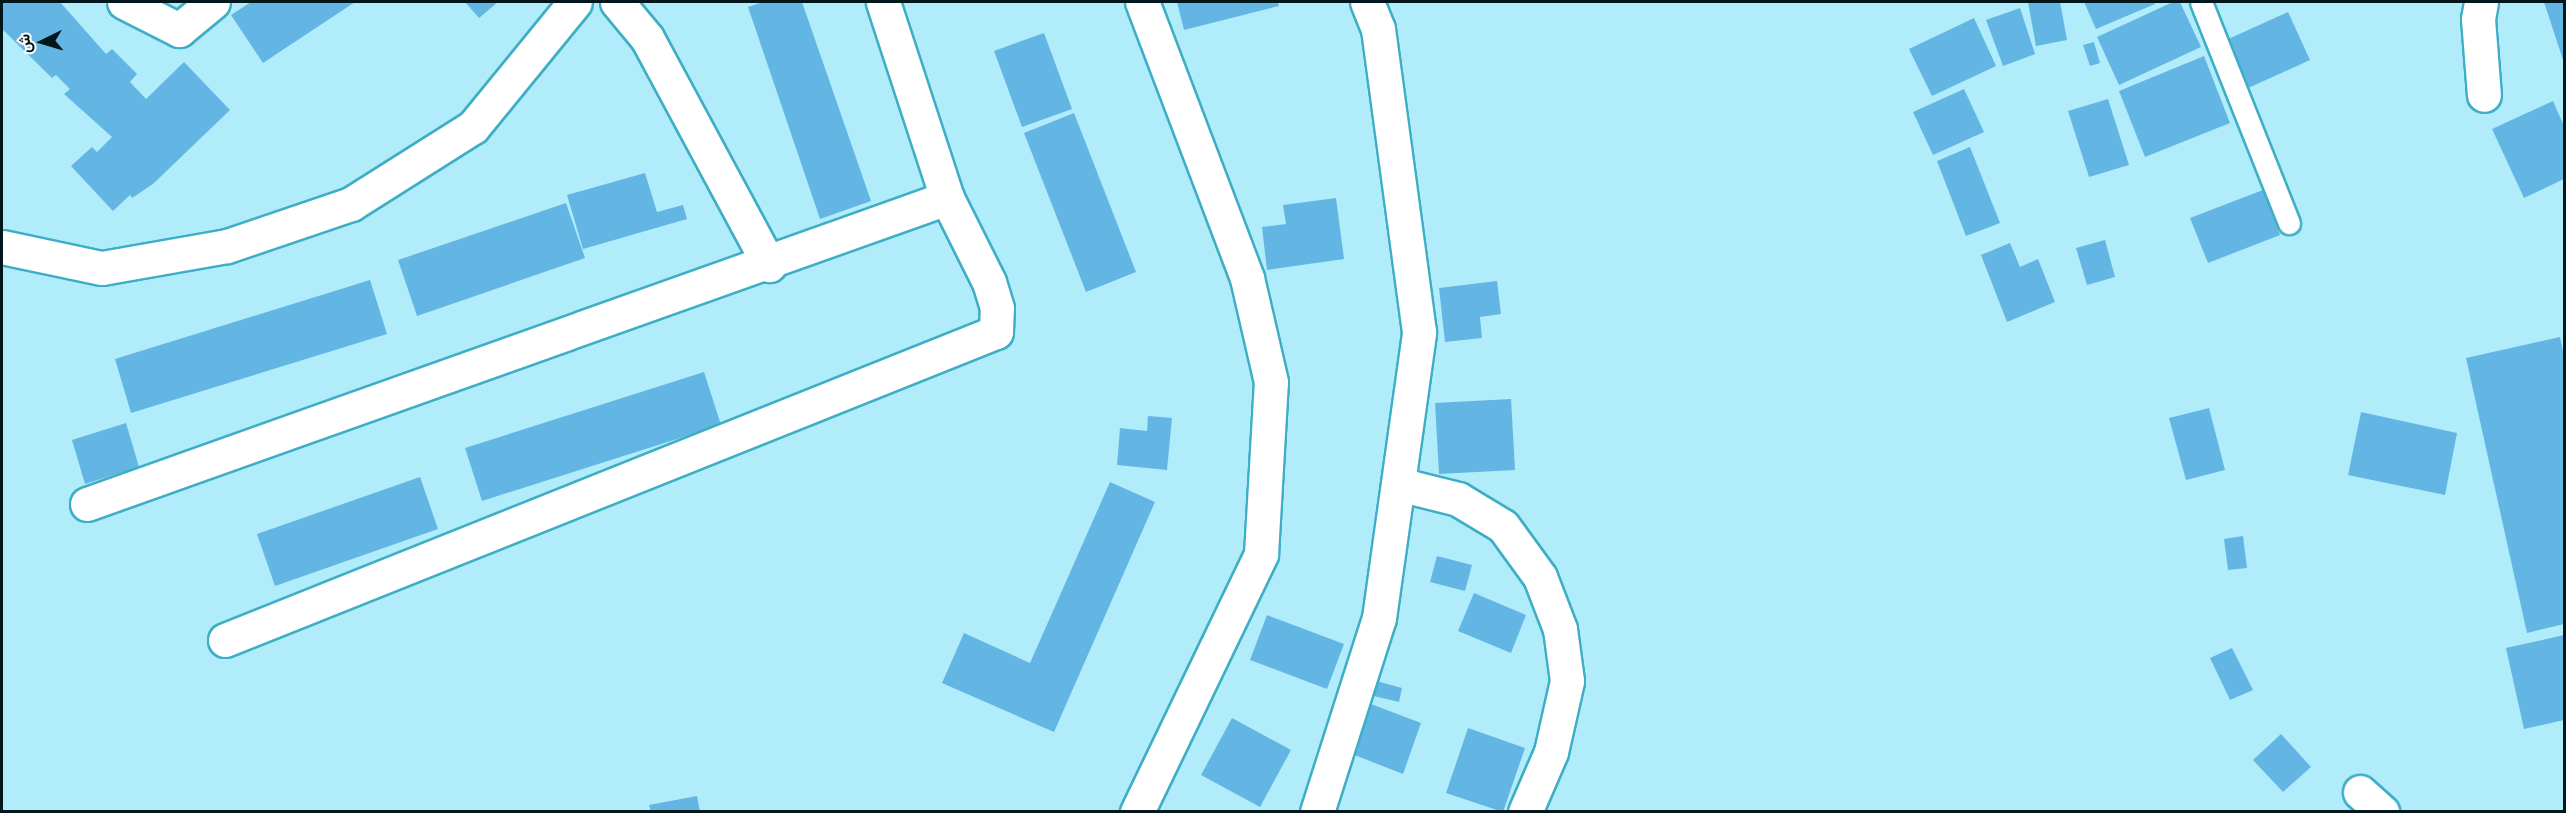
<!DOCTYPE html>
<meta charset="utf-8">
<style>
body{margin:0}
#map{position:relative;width:2566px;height:813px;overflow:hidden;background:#b1ecfa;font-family:Barlow,Vazirmatn,sans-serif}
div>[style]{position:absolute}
.building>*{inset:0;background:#63b6e4}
.roads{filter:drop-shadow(2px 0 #3eaec6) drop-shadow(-2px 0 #3eaec6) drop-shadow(0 2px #3eaec6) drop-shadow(0 -2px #3eaec6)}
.service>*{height:21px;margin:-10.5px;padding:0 10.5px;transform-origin:10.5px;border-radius:10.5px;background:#fff}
.minor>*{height:33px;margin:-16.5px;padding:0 16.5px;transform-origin:16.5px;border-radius:16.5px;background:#fff}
span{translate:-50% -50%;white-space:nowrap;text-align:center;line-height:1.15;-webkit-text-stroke:6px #fff;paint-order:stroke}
.frame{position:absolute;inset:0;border:3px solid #01171c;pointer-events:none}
.north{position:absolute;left:12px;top:12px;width:60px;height:60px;-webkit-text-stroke:4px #fff;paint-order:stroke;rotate:265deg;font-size:16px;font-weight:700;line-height:24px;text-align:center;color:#01171c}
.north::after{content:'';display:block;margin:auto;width:21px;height:27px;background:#01171c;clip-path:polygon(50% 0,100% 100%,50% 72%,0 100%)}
</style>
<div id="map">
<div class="building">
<i style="clip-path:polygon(2px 2px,60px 2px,106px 54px,112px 49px,137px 74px,130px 82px,146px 99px,184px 62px,230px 110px,153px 184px,132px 198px,130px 195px,113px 211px,71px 166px,92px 147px,97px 152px,112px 137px,64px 94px,70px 89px,56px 75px,52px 78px,2px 29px)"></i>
<i style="clip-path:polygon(251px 2px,355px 2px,263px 63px,231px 15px)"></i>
<i style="clip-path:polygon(465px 2px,498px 2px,479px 18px)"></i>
<i style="clip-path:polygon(763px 2px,802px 2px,871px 201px,820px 219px,748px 7px)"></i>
<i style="clip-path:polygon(1177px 2px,1278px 2px,1279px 6px,1184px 30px)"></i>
<i style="clip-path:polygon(2028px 2px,2060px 2px,2067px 40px,2036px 46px)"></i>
<i style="clip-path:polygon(2084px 2px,2154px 2px,2155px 4px,2096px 29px)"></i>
<i style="clip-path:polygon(2173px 2px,2180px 2px,2201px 47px,2119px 85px,2097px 37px)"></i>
<i style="clip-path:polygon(2544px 2px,2564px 2px,2564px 63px)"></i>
<i style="clip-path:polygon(2020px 8px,2035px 54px,2003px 66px,1986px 20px)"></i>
<i style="clip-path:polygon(2288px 12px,2310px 60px,2246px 89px,2224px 41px)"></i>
<i style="clip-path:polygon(1974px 18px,1996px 66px,1932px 96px,1909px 49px)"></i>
<i style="clip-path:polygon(1044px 33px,1072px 109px,1022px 127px,994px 51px)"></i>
<i style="clip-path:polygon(2094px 42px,2100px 63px,2090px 66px,2083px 45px)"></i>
<i style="clip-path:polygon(2204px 56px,2230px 123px,2145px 157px,2119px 91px)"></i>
<i style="clip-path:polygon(1964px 89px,1984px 132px,1933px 155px,1913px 112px)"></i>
<i style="clip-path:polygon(2108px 99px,2129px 165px,2089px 177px,2068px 111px)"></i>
<i style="clip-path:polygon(2553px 101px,2564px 126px,2564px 179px,2524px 198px,2492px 129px)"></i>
<i style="clip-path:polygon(1074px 113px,1136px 272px,1086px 292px,1024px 133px)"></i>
<i style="clip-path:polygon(1970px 147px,2000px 223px,1966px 236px,1937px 161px)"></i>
<i style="clip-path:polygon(645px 173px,657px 212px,683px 205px,687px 219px,583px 249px,567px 195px)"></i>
<i style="clip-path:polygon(2263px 190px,2280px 235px,2208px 263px,2190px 218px)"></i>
<i style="clip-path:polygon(1336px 198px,1344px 259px,1267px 270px,1262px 227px,1286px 224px,1283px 205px)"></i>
<i style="clip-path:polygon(566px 203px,585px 258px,417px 316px,398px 260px)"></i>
<i style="clip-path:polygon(2105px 240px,2115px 277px,2087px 285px,2076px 248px)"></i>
<i style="clip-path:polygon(2010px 243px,2020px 267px,2038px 259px,2055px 302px,2007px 322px,1981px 255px)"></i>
<i style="clip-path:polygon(370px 280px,387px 334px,131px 413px,115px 359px)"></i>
<i style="clip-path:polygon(1497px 281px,1501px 314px,1480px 317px,1482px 338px,1445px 342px,1439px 288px)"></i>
<i style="clip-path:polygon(2560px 337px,2564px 356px,2564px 624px,2527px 633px,2466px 358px)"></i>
<i style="clip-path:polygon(704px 372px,721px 425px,482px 501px,465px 448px)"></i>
<i style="clip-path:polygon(1511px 399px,1515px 470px,1439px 474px,1435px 403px)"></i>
<i style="clip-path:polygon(2209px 408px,2225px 470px,2186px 480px,2169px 418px)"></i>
<i style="clip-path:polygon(2361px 412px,2457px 433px,2445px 495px,2348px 475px)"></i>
<i style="clip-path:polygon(1148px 416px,1172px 418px,1167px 470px,1117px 465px,1120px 428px,1147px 431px)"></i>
<i style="clip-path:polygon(126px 423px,139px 467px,85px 484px,72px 440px)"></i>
<i style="clip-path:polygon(420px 477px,438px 529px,275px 586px,257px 534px)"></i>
<i style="clip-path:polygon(1110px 482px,1155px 502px,1054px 732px,942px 683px,964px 633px,1030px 663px)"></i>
<i style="clip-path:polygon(2243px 536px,2247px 568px,2228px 570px,2224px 539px)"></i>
<i style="clip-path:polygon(1437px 556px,1472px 565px,1465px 591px,1430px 582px)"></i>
<i style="clip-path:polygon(1474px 593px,1526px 615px,1511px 653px,1458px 631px)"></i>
<i style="clip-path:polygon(1267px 615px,1344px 644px,1327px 689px,1250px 660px)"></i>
<i style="clip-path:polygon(2564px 635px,2564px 720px,2524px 729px,2506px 648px)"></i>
<i style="clip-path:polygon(2232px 648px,2253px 690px,2230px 700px,2210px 658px)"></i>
<i style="clip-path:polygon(1369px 679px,1402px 688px,1399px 702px,1365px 694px)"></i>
<i style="clip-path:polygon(1371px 704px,1421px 723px,1403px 774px,1352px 754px)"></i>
<i style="clip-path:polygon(1232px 718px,1291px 750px,1260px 807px,1201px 775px)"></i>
<i style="clip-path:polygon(1468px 728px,1525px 748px,1503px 812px,1446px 793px)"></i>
<i style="clip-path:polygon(2281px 734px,2311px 767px,2283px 792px,2253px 760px)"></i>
<i style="clip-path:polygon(697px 796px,700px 812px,651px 812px,649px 805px)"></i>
</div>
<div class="roads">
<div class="service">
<i style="left:2201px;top:2px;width:238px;rotate:68.3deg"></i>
</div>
<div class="minor">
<i style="left:124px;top:2px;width:62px;rotate:27deg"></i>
<i style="left:179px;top:30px;width:44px;rotate:-39.5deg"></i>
<i style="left:617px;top:2px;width:47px;rotate:50.2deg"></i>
<i style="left:647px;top:38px;width:258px;rotate:61.7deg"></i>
<i style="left:2481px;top:2px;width:17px;rotate:100deg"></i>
<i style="left:2478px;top:19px;width:76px;rotate:85.5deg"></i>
<i style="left:2px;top:247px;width:102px;rotate:11.9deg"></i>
<i style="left:102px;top:268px;width:127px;rotate:-10deg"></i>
<i style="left:227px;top:246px;width:131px;rotate:-18.7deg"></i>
<i style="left:351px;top:204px;width:144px;rotate:-32.3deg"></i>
<i style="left:473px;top:127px;width:161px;rotate:-50.8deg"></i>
<i style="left:1398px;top:484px;width:62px;rotate:14deg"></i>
<i style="left:1458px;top:499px;width:52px;rotate:31deg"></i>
<i style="left:1503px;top:526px;width:63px;rotate:54deg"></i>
<i style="left:1540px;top:577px;width:56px;rotate:69deg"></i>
<i style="left:1560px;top:629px;width:52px;rotate:82.3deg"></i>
<i style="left:1567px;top:681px;width:73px;rotate:102.7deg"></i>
<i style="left:1551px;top:752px;width:65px;rotate:113.4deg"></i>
<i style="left:87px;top:504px;width:913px;rotate:-19.59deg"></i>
<i style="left:225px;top:640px;width:830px;rotate:-21.78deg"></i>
<i style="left:996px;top:332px;width:24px;rotate:-88deg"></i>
<i style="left:997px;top:308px;width:27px;rotate:-107deg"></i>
<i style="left:989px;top:282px;width:94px;rotate:-116.6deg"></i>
<i style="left:947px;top:198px;width:206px;rotate:-108.1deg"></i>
<i style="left:2360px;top:792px;width:30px;rotate:42deg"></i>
<i style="left:1137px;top:812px;width:286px;rotate:-64.3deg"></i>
<i style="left:1261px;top:554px;width:172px;rotate:-86.7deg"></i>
<i style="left:1271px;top:382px;width:107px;rotate:-103deg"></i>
<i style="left:1247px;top:278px;width:295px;rotate:-110.8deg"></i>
<i style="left:1317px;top:812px;width:204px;rotate:-72.3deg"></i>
<i style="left:1379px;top:618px;width:289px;rotate:-82deg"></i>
<i style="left:1419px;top:332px;width:306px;rotate:-97.7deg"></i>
<i style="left:1378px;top:29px;width:29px;rotate:-112deg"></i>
</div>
</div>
<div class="frame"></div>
<div class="north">ش</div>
</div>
